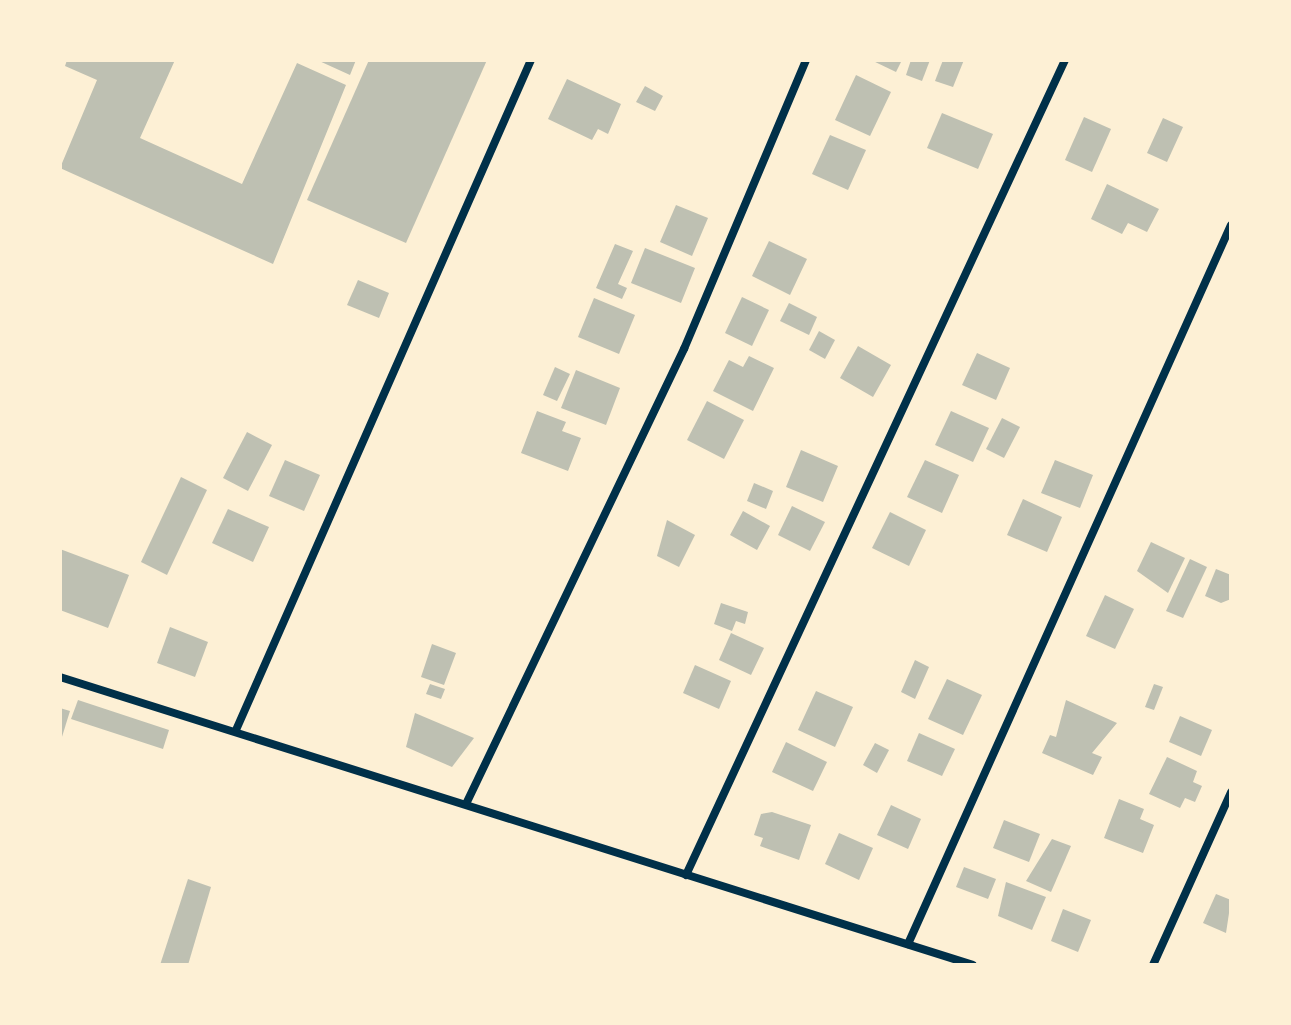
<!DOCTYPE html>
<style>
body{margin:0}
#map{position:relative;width:1291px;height:1025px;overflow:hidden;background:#fdf0d5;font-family:Cabin,sans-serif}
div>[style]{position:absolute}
.building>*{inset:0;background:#bec0b2}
.minor>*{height:8px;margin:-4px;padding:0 4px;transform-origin:4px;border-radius:4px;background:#003049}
span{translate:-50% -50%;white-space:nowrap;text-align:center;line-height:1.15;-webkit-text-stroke:8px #fdf0d5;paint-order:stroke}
.frame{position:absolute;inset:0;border:62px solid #fdf0d5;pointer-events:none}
</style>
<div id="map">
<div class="building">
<i style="clip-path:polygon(67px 60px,175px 60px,140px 138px,242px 184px,297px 63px,346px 85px,273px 264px,60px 168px,97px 80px,65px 66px)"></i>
<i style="clip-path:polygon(317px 60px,356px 60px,350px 75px)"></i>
<i style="clip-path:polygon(369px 60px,487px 60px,406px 243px,307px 200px)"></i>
<i style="clip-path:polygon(871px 60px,902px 60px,896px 72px)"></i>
<i style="clip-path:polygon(911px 60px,930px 60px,922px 81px,906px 75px)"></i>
<i style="clip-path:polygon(943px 60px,964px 60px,953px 87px,935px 81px)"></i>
<i style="clip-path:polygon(856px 75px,891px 92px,870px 136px,835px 120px)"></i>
<i style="clip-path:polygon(567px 79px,621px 104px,608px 134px,598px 129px,592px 140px,548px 119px)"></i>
<i style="clip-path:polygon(645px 86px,663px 96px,655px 111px,636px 102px)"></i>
<i style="clip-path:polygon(942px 113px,993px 134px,978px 169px,927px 148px)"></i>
<i style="clip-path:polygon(1084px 117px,1111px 129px,1092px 172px,1065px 160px)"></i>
<i style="clip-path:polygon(1163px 118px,1183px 127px,1167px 162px,1147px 153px)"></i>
<i style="clip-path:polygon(830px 135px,866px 150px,848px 190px,812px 174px)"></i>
<i style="clip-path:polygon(1107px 184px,1159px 209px,1147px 232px,1128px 223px,1122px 234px,1091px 219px)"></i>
<i style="clip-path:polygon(676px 205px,708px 218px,692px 256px,660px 242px)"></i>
<i style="clip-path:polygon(769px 241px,807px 259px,790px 295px,752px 276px)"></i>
<i style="clip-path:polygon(615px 244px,633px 251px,618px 284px,627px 288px,622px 299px,596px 288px)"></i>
<i style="clip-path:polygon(645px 248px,695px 268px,681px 303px,631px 283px)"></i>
<i style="clip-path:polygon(358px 280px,389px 293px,379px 318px,347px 305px)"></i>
<i style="clip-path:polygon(742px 297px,769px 310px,752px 346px,725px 333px)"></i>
<i style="clip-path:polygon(594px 298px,635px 315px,619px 354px,578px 337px)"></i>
<i style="clip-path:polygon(789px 303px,817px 317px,809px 335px,780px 321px)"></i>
<i style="clip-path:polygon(819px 331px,835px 340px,825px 359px,809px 350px)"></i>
<i style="clip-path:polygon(858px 346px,891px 365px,873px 397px,840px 378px)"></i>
<i style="clip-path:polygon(977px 353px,1010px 368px,996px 400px,962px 385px)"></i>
<i style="clip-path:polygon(749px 356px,774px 368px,753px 411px,713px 391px,729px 360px,743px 367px)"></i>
<i style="clip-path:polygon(555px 367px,570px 374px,557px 401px,543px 395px)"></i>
<i style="clip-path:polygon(576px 370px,620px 388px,606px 425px,561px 408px)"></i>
<i style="clip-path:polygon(707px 401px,744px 420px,724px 459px,687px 440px)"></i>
<i style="clip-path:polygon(537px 411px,566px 422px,562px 431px,581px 438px,568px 471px,521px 453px)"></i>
<i style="clip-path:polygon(951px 411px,989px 428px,973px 462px,935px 445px)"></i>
<i style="clip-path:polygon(1002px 418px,1020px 427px,1004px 458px,986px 449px)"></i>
<i style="clip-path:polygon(247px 432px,272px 445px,248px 491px,223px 478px)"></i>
<i style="clip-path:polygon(801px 450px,838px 466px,823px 502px,786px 487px)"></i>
<i style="clip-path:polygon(285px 460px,320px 475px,304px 511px,269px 496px)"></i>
<i style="clip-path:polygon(925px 460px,959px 475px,942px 513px,907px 497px)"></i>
<i style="clip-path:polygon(1055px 460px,1093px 475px,1080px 508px,1041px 493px)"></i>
<i style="clip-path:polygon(181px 477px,207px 490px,167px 575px,141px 562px)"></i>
<i style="clip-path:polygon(754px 483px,773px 491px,766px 509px,747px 501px)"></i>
<i style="clip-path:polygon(1023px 499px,1062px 517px,1047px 552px,1007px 535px)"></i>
<i style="clip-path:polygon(792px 506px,825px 522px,810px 551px,778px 535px)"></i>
<i style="clip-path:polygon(228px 509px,269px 527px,253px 562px,212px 543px)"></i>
<i style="clip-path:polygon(743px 511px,770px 526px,757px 550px,730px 535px)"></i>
<i style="clip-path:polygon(890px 512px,926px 530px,909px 566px,872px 548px)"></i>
<i style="clip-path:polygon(667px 520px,695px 535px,679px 567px,657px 556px)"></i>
<i style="clip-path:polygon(1151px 542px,1185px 558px,1168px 593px,1137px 571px)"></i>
<i style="clip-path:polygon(60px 549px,129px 575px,108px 628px,60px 610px)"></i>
<i style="clip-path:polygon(1190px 559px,1207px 567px,1183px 618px,1166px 611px)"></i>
<i style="clip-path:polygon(1216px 569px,1231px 575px,1231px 599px,1221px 603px,1205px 596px)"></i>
<i style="clip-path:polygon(1105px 595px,1134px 609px,1115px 649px,1086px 636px)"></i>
<i style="clip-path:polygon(721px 603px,748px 612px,745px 624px,736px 621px,732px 631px,714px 624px)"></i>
<i style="clip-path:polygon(170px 627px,208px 642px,195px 677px,157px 663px)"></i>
<i style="clip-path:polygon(731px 633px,764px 648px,751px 675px,719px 660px)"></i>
<i style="clip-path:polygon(432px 644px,456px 653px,444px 685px,421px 677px)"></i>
<i style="clip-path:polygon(915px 660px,929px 667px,915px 699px,901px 692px)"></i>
<i style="clip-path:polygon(695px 665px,731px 681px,719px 709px,683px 693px)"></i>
<i style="clip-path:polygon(947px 679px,982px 695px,963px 735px,928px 719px)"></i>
<i style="clip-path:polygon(430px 684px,445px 689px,441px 699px,426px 694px)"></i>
<i style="clip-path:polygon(1154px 684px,1163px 687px,1154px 710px,1145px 707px)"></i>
<i style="clip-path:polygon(816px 691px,853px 707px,835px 747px,798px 730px)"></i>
<i style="clip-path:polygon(78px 700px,169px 730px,163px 749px,71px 719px)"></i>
<i style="clip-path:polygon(1066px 700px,1117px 723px,1092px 753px,1102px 757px,1093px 775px,1042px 753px,1050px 735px,1056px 737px)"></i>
<i style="clip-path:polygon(60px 708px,70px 711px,61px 740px,60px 740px)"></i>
<i style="clip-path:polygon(415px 713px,474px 738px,452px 767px,406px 747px)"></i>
<i style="clip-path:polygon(1180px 716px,1212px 730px,1201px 756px,1169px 742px)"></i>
<i style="clip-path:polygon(919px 733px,955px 749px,942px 776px,907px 761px)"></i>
<i style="clip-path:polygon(786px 742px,827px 762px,813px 791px,772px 772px)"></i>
<i style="clip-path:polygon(875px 743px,889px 750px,877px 773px,863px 765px)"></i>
<i style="clip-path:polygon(1167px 757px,1197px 771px,1193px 782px,1202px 786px,1195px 802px,1185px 798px,1180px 808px,1149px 794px)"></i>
<i style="clip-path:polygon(1119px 799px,1144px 809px,1140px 819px,1154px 825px,1143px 853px,1104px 838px)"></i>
<i style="clip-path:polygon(891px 805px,921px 819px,908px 849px,877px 835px)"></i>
<i style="clip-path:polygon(772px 812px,811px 825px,799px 860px,760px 846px,763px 838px,754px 835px,761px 814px)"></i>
<i style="clip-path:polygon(1004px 820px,1040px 834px,1029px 862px,993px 848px)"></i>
<i style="clip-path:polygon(839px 833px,873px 848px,859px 880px,825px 864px)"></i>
<i style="clip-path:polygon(1052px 839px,1071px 846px,1051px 892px,1026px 881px)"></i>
<i style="clip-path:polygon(964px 867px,996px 879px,988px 899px,956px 887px)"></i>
<i style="clip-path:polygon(188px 879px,211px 887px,188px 965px,160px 965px)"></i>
<i style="clip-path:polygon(1006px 882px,1046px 897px,1032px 930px,998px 916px)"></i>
<i style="clip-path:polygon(1216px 894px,1231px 900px,1226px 933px,1203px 923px)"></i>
<i style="clip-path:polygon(1063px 909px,1091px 920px,1078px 952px,1051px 941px)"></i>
</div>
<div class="minor">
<i style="left:60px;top:677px;width:957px;rotate:17.51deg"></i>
<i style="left:236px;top:730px;width:732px;rotate:-66.24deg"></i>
<i style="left:466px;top:804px;width:505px;rotate:-64.4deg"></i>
<i style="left:684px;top:349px;width:314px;rotate:-67.1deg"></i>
<i style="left:686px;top:875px;width:899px;rotate:-65.06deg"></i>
<i style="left:908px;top:944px;width:788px;rotate:-65.81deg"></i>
<i style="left:1153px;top:965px;width:190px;rotate:-65.7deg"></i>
</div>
<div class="frame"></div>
</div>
